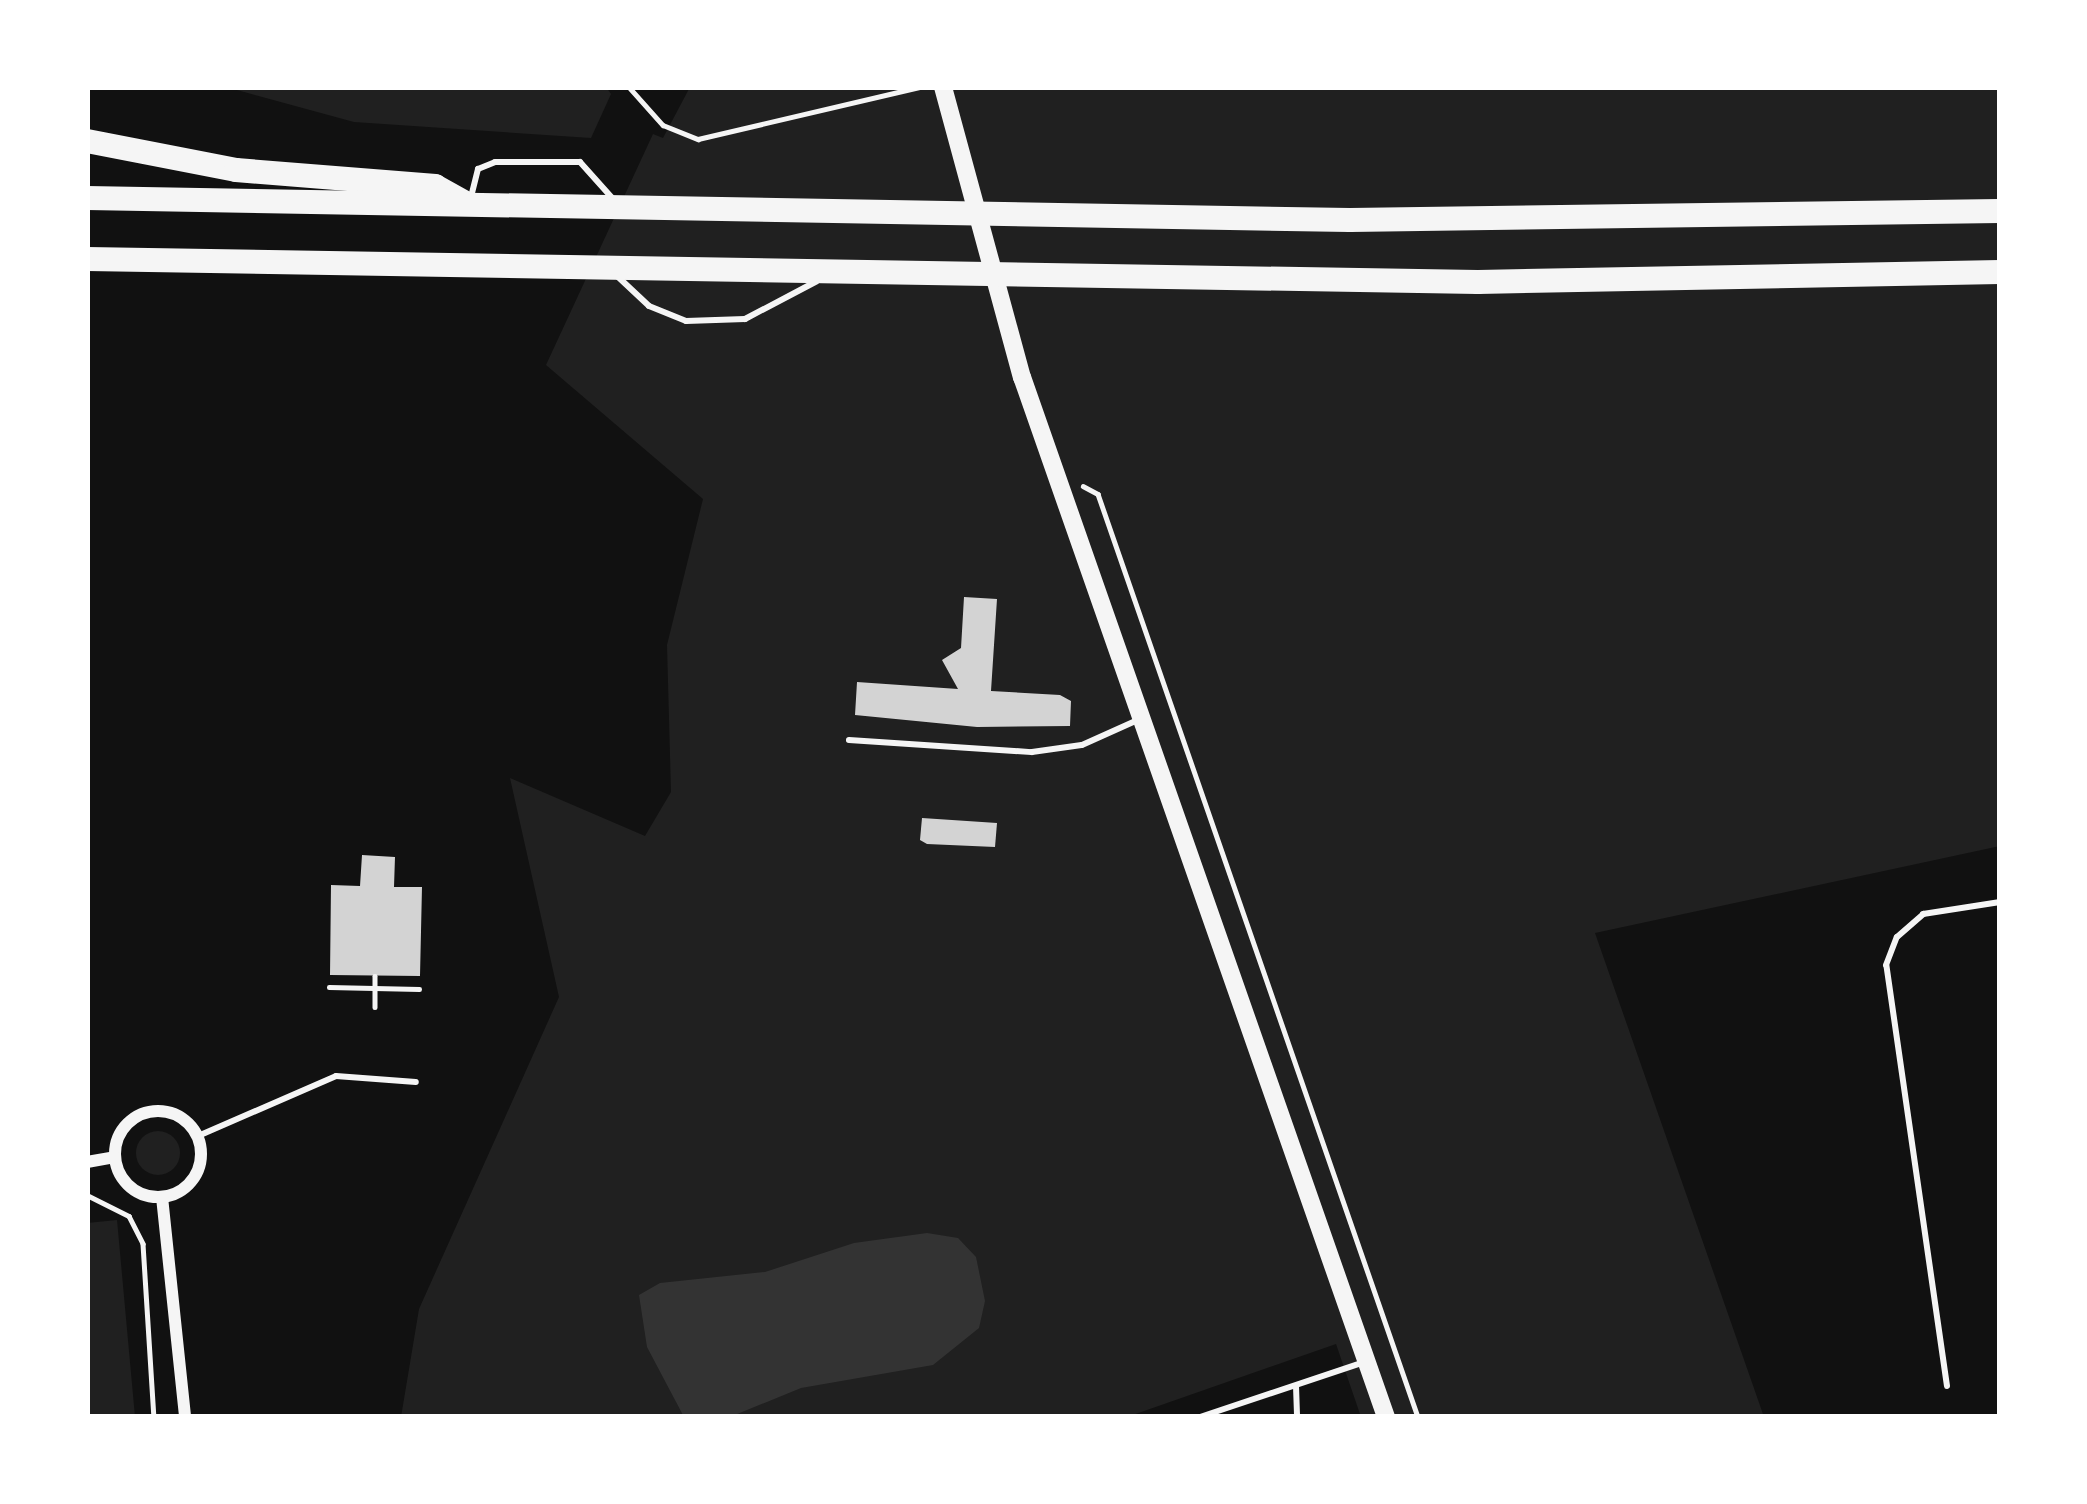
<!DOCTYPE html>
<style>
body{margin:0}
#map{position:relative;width:2087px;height:1504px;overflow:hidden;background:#111;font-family:"Roboto Condensed",sans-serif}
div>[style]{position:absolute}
.green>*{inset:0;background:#202020}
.round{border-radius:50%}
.water>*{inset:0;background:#333}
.building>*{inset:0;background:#d3d3d3}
.path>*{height:4.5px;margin:-2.25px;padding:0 2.25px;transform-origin:2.25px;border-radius:2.25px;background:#f5f5f5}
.service>*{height:6px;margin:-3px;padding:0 3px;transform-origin:3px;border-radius:3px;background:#f5f5f5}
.minor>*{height:12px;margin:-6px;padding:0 6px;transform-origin:6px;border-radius:6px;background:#f5f5f5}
.minor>.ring{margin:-6px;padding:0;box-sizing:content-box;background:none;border:12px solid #f5f5f5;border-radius:50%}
.secondary>*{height:18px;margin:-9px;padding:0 9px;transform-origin:9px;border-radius:9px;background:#f5f5f5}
.motorway>*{height:24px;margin:-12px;padding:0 12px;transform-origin:12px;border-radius:12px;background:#f5f5f5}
span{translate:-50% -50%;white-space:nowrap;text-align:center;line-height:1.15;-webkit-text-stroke:9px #fff;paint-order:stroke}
.frame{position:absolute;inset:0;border:90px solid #fff;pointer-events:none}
</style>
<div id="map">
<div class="green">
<i style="clip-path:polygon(226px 87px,606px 87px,611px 94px,591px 138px,354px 122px)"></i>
<i style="clip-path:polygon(690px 87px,2000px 87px,2000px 846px,1595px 933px,1764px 1417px,1361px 1417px,1336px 1344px,1127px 1417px,401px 1417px,419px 1309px,559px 997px,510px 778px,645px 836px,671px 792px,667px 645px,703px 499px,546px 365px,653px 134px,663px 138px)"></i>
<i class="round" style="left:136px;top:1131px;width:44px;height:44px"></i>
<i style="clip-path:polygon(117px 1220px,135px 1417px,87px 1417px,87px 1223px)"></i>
</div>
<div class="water">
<i style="clip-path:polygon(927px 1233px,958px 1238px,976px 1257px,985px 1301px,979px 1328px,933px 1365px,801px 1388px,730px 1417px,684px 1417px,647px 1347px,639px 1295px,660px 1283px,765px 1272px,854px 1243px)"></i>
</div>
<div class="building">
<i style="clip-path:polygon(964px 597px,997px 599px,991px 691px,1060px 695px,1071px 701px,1070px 726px,977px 727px,855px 715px,857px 682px,958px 689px,942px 660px,961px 648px)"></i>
<i style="clip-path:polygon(922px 818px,997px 823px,995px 847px,927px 844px,920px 840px)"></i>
<i style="clip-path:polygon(362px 855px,395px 857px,394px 887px,422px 887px,420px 976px,330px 975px,331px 885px,360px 886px)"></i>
</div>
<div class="path">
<i style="left:629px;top:87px;width:51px;rotate:48.2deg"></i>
<i style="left:663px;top:125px;width:38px;rotate:22deg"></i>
<i style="left:698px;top:139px;width:227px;rotate:-13.2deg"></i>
<i style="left:1083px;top:486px;width:17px;rotate:28deg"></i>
<i style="left:1098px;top:494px;width:977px;rotate:70.88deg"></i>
<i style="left:375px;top:976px;width:31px;rotate:90deg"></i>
<i style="left:329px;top:987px;width:90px;rotate:1.3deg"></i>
<i style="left:87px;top:1195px;width:47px;rotate:26.6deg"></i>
<i style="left:129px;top:1216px;width:31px;rotate:63deg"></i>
<i style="left:143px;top:1244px;width:173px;rotate:86.4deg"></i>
</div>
<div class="service">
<i style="left:471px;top:197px;width:29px;rotate:-76deg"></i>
<i style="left:478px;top:169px;width:18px;rotate:-22deg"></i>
<i style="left:495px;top:162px;width:85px"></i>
<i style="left:580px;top:162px;width:51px;rotate:48.2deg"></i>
<i style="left:616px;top:275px;width:45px;rotate:43.2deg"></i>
<i style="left:649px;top:306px;width:40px;rotate:22deg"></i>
<i style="left:686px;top:321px;width:59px;rotate:-1.9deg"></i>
<i style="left:745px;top:319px;width:81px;rotate:-27.8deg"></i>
<i style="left:849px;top:740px;width:183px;rotate:3.8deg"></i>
<i style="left:1032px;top:752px;width:50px;rotate:-8deg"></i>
<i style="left:1082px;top:745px;width:61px;rotate:-24.1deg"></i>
<i style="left:198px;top:1136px;width:150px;rotate:-23.5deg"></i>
<i style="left:336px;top:1076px;width:80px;rotate:4.3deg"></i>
<i style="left:1296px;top:1386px;width:31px;rotate:88deg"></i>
<i style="left:1947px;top:1386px;width:425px;rotate:-98.2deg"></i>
<i style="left:1886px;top:965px;width:30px;rotate:-69deg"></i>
<i style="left:1897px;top:937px;width:35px;rotate:-41deg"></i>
<i style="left:1923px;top:914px;width:78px;rotate:-8.9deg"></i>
<i style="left:1200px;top:1417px;width:173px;rotate:-18.5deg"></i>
</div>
<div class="minor">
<i class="ring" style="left:115px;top:1111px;width:74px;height:74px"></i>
<i style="left:87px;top:1162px;width:28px;rotate:-10deg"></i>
<i style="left:162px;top:1197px;width:221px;rotate:84deg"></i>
</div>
<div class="secondary">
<i style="left:943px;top:87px;width:301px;rotate:74.8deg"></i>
<i style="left:1022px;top:377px;width:1102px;rotate:70.71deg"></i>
</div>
<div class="motorway">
<i style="left:87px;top:141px;width:152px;rotate:11deg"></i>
<i style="left:236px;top:170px;width:200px;rotate:4.6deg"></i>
<i style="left:435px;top:186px;width:37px;rotate:29deg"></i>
<i style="left:87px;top:198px;width:1263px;rotate:1deg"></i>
<i style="left:1350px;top:220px;width:650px;rotate:-0.79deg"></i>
<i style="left:87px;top:259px;width:1391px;rotate:0.95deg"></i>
<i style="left:1478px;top:282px;width:522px;rotate:-1.1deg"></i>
</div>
<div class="frame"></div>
</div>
